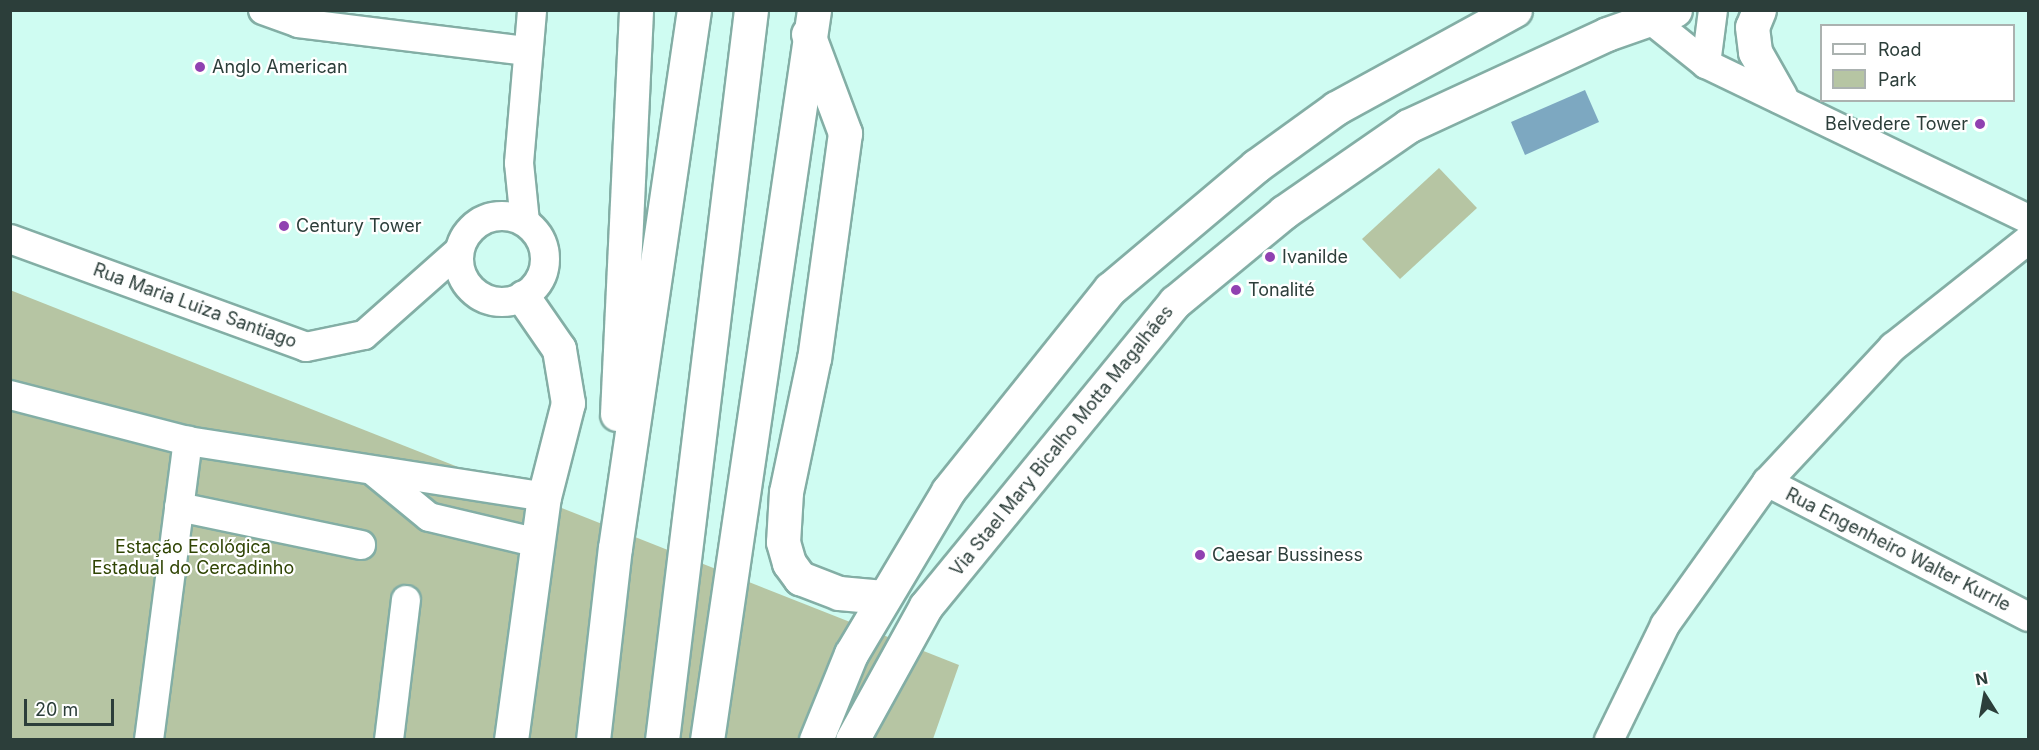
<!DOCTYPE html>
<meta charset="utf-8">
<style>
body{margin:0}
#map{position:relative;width:2039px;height:750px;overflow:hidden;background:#cffcf2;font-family:Inter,sans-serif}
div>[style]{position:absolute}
.green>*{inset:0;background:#b6c5a3}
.water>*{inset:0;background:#7da8c1}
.roads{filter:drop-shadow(2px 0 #83aea5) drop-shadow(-2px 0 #83aea5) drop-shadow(0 2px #83aea5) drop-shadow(0 -2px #83aea5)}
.minor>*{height:28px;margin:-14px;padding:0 14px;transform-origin:14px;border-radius:14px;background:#fff}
.minor>.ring{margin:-14px;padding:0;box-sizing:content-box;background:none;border:28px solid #fff;border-radius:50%}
.highway>*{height:33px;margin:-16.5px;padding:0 16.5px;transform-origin:16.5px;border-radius:16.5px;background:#fff}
.dots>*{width:16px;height:16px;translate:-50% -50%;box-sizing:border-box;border:3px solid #fff;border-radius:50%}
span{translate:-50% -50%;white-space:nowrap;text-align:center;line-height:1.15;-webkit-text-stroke:4.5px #fff;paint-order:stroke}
.poi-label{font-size:18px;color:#2c3e3a}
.left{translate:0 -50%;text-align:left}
.right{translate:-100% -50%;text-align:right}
.street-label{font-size:18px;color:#2c3e3a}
.park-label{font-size:18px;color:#2f4403}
.frame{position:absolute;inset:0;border:12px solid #2c3e3a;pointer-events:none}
.legend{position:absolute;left:1820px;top:24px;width:195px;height:78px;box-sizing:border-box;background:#fff;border:2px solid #abb2b0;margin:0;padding:8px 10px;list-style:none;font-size:18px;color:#2c3e3a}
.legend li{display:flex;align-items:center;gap:12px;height:30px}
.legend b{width:30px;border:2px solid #abb2b0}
.north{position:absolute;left:1955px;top:666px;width:60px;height:60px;-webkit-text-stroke:4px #fff;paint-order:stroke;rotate:349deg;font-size:16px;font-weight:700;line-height:24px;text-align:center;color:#2c3e3a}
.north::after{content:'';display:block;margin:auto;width:21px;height:27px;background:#2c3e3a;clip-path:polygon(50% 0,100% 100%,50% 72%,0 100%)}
.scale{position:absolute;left:24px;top:699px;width:90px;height:27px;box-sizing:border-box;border:3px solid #2c3e3a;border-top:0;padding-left:8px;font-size:18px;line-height:21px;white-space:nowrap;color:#2c3e3a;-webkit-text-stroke:4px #fff;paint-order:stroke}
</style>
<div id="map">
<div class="green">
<i style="clip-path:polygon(1439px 168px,1477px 208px,1400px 279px,1362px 239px)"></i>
<i style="clip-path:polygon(10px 290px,959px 665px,933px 739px,11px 739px)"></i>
</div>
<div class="water">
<i style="clip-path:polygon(1585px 90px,1599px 122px,1525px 155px,1511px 122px)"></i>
</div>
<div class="roads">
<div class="minor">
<i style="left:263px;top:10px;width:37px;rotate:20deg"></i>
<i style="left:298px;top:23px;width:231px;rotate:7deg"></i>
<i style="left:1650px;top:19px;width:72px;rotate:38.8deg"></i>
<i style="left:1706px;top:64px;width:357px;rotate:25.7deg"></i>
<i style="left:1706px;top:64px;width:54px;rotate:-82.6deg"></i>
<i class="ring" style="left:459px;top:216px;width:58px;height:58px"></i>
<i style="left:525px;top:222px;width:59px;rotate:-95.8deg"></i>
<i style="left:519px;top:163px;width:154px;rotate:-85.1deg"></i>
<i style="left:10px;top:239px;width:315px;rotate:20deg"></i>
<i style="left:306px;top:347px;width:59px;rotate:-11.7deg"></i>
<i style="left:364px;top:335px;width:127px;rotate:-41.5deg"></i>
<i style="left:10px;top:395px;width:184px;rotate:14.5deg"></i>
<i style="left:188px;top:441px;width:360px;rotate:8.9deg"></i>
<i style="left:373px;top:471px;width:72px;rotate:39.4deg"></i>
<i style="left:429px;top:517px;width:112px;rotate:13.4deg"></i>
<i style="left:1767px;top:482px;width:294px;rotate:27.3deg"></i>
<i style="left:179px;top:507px;width:186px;rotate:11.8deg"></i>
<i style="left:149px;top:740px;width:302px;rotate:-82.6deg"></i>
<i style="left:389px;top:740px;width:141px;rotate:-83.1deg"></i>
<i style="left:1609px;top:740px;width:128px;rotate:-64deg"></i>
<i style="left:1665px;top:625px;width:176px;rotate:-54.5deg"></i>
<i style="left:1767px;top:482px;width:185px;rotate:-47deg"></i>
<i style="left:1893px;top:347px;width:172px;rotate:-38.4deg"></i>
</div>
<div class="highway">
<i style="left:1759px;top:10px;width:18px;rotate:112deg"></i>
<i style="left:1752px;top:27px;width:25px;rotate:83deg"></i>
<i style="left:1755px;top:52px;width:51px;rotate:60.4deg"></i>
<i style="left:808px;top:34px;width:106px;rotate:69.5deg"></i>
<i style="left:845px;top:133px;width:227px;rotate:97.8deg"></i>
<i style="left:814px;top:358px;width:137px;rotate:101.8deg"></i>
<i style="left:786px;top:492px;width:50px;rotate:93.4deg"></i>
<i style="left:783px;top:542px;width:22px;rotate:74deg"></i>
<i style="left:789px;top:563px;width:19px;rotate:54deg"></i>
<i style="left:800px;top:578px;width:42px;rotate:21deg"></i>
<i style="left:839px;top:593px;width:44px;rotate:5.2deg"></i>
<i style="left:617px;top:414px;width:404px;rotate:-87.3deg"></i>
<i style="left:511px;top:740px;width:245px;rotate:-82.3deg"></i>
<i style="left:544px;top:497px;width:97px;rotate:-75.7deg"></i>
<i style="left:568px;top:403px;width:55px;rotate:-99.5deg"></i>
<i style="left:559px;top:349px;width:63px;rotate:-124.7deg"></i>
<i style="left:593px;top:740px;width:193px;rotate:-83.5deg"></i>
<i style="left:615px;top:548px;width:544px;rotate:-81.65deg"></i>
<i style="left:662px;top:740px;width:735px;rotate:-83.05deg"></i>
<i style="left:707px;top:740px;width:738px;rotate:-81.66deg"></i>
<i style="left:816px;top:740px;width:93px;rotate:-67.9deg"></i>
<i style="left:851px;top:654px;width:190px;rotate:-59.2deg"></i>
<i style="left:948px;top:491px;width:259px;rotate:-51.3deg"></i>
<i style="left:1110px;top:289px;width:191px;rotate:-40.1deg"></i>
<i style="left:1256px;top:166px;width:99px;rotate:-35.9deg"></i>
<i style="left:1336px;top:108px;width:204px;rotate:-28.7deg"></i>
<i style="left:852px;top:740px;width:153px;rotate:-61.1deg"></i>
<i style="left:926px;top:606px;width:393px;rotate:-50.7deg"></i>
<i style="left:1175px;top:302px;width:141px;rotate:-39.5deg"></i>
<i style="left:1284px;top:212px;width:151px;rotate:-34.7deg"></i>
<i style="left:1408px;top:126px;width:219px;rotate:-24.8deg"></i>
<i style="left:1607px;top:34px;width:72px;rotate:-19.4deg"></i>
</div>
</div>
<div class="dots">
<i style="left:200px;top:67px;background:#9041b1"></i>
<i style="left:1980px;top:124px;background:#9041b1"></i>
<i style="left:284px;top:226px;background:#9041b1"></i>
<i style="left:1270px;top:257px;background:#9041b1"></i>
<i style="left:1236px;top:290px;background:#9041b1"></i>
<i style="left:1200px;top:555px;background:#9041b1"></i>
</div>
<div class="poi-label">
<span class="left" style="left:212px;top:67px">Anglo American</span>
<span class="right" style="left:1968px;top:124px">Belvedere Tower</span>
<span class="left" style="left:296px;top:226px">Century Tower</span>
<span class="left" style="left:1282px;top:257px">Ivanilde</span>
<span class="left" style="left:1248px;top:290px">Tonalité</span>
<span class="left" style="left:1212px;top:555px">Caesar Bussiness</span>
</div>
<div class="street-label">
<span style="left:195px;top:306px;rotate:20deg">Rua Maria Luiza Santiago</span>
<span style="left:1062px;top:441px;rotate:-51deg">Via Stael Mary Bicalho Motta Magalhães</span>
<span style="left:1898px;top:550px;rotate:27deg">Rua Engenheiro Walter Kurrle</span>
</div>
<div class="park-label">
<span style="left:193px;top:558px">Estação Ecológica<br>Estadual do Cercadinho</span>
</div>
<div class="frame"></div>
<ul class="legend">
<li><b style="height:8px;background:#fff"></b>Road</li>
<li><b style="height:16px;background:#b6c5a3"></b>Park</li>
</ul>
<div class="north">N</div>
<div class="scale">20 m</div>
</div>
